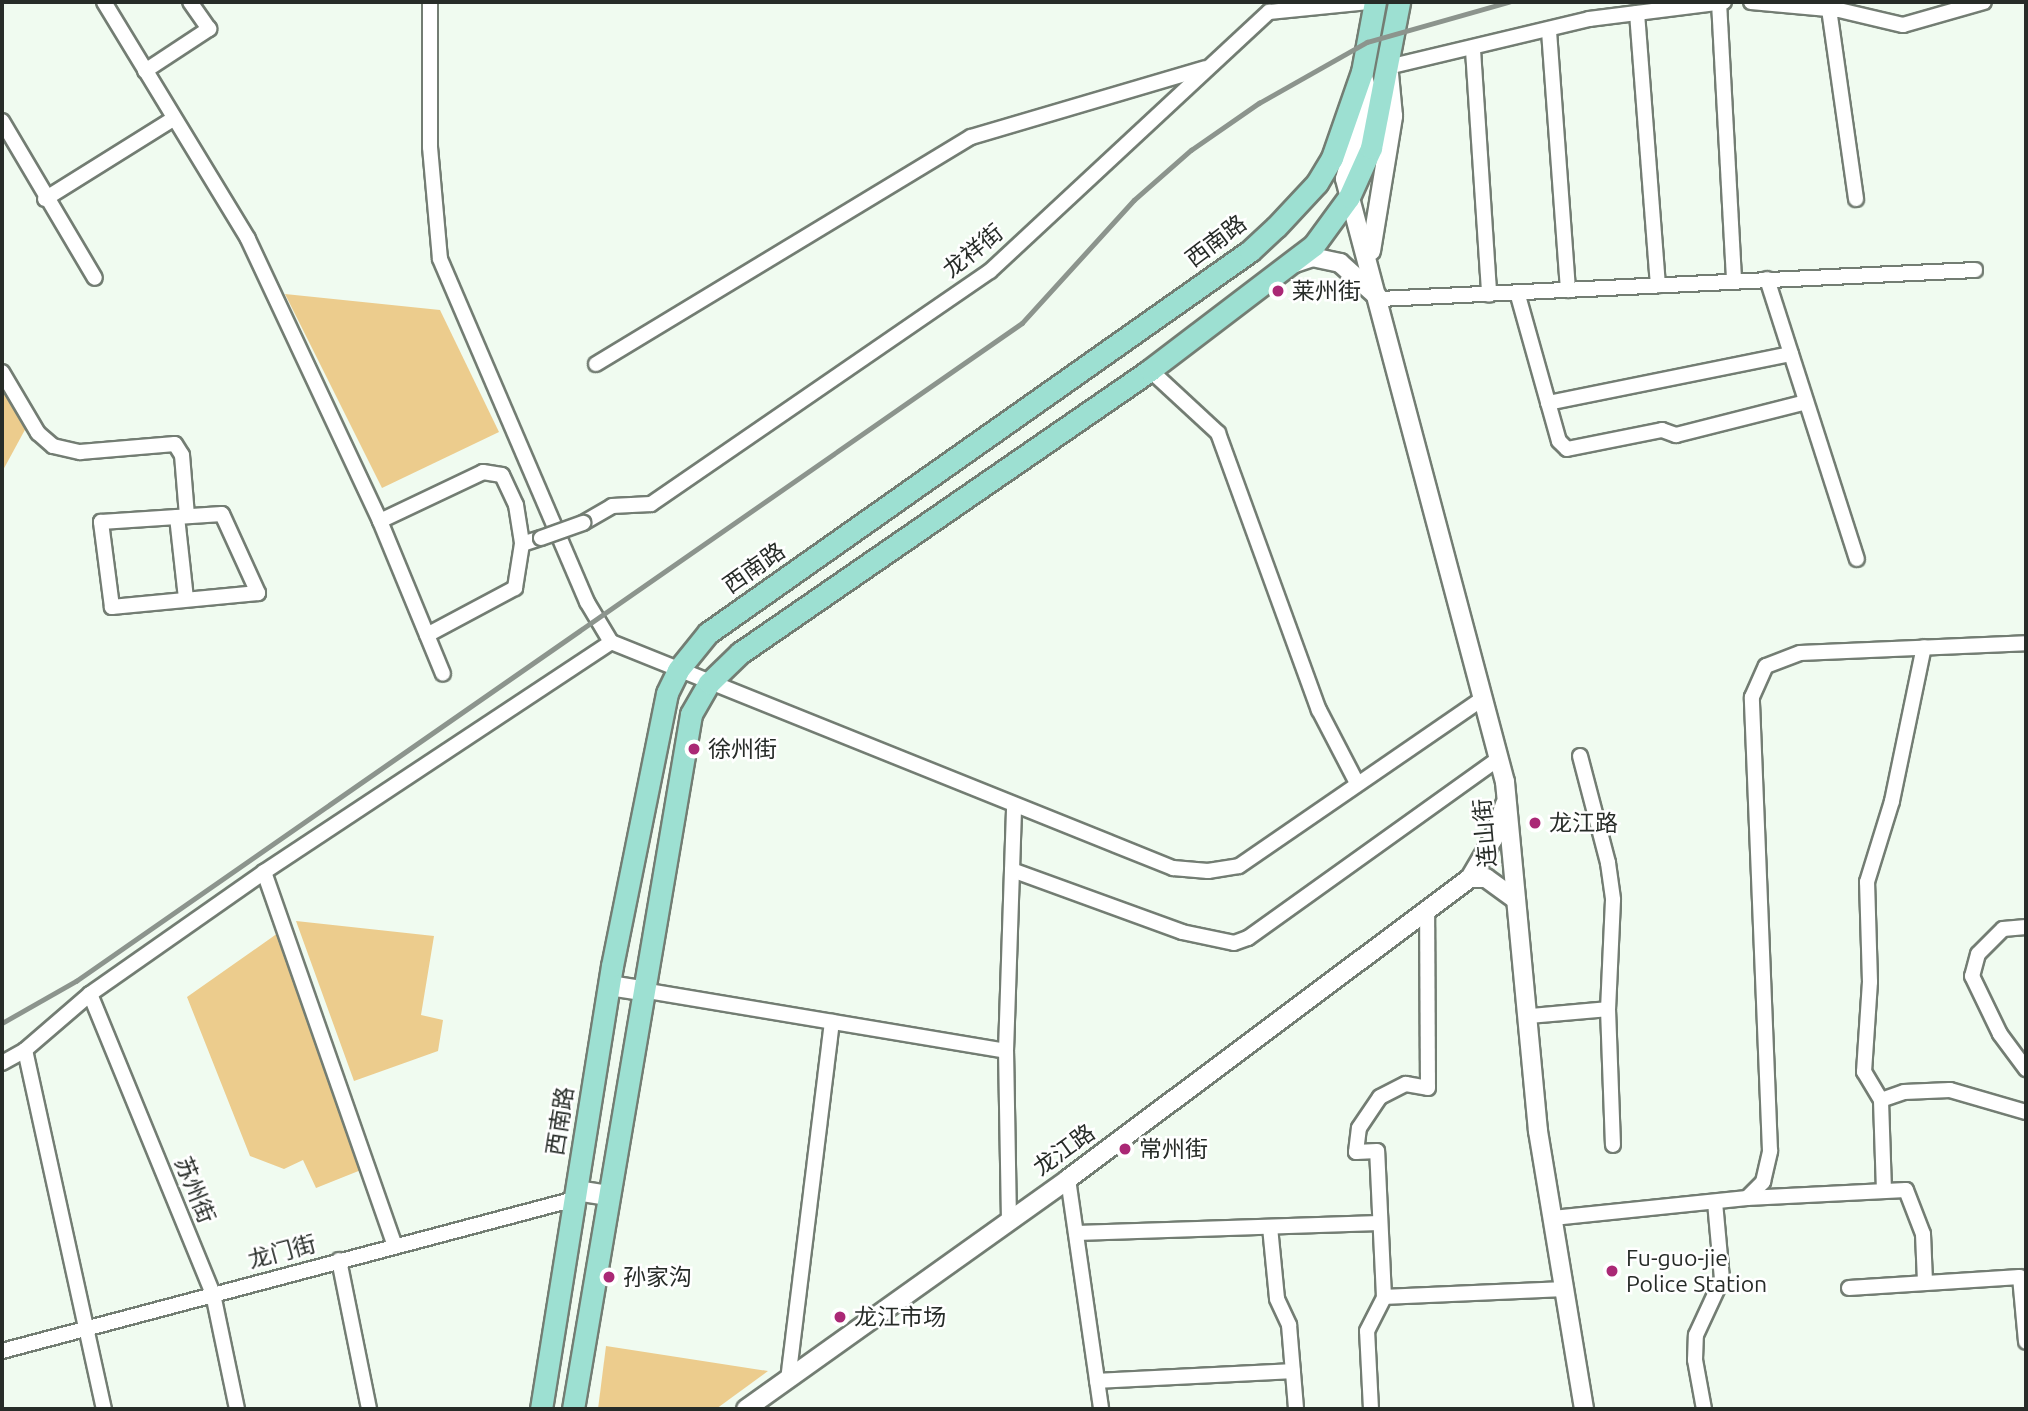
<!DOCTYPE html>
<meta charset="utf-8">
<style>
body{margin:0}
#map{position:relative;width:2028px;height:1411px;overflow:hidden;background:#f0fbf0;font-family:Ubuntu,"Noto Sans SC",sans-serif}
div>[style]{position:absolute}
.green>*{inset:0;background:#eccc8d}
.roads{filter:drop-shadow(2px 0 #737d73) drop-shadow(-2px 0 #737d73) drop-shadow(0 2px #737d73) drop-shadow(0 -2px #737d73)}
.minor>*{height:14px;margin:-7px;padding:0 7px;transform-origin:7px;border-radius:7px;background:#fff}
.tertiary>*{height:18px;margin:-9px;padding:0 9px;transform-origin:9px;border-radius:9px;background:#fff}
.secondary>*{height:19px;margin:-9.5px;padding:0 9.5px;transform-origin:9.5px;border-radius:9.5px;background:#fff}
.primary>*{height:21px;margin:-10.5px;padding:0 10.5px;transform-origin:10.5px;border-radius:10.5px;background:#9de0d2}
.rail>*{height:4.5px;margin:-2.25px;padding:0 2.25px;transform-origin:2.25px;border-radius:2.25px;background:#8c948d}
.bridges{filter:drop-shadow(2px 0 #737d73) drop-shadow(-2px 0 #737d73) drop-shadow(0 2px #737d73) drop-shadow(0 -2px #737d73)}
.minor-bridge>*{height:14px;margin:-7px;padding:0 7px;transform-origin:7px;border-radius:7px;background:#fff}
.dots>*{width:19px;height:19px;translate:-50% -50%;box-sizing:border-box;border:4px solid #fff;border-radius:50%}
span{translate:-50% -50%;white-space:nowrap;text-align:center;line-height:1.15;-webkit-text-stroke:5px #fff;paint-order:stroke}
.street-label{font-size:23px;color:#272c28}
.poi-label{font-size:23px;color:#272c28}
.left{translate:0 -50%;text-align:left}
.frame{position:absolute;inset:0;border:4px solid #272c28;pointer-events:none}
</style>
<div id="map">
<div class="green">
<i style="clip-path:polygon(285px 294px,440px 310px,499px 432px,382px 488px)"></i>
<i style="clip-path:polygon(2px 387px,27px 426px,2px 472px)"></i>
<i style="clip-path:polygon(296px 921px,434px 936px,421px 1015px,443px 1020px,438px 1051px,354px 1081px)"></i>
<i style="clip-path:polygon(278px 933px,366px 1168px,316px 1188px,303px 1160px,284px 1169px,250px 1156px,187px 997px)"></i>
<i style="clip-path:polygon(606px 1346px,768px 1371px,716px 1409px,598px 1409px)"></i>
</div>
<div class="roads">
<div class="minor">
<i style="left:104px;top:2px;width:277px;rotate:58.7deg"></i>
<i style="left:248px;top:239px;width:311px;rotate:64.9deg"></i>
<i style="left:380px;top:521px;width:165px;rotate:67.6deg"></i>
<i style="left:430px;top:2px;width:145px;rotate:90deg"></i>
<i style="left:430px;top:147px;width:112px;rotate:84.9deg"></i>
<i style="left:440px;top:259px;width:373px;rotate:66.8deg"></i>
<i style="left:587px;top:602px;width:47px;rotate:59deg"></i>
<i style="left:611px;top:642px;width:606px;rotate:21.91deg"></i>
<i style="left:1173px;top:868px;width:35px;rotate:5deg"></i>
<i style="left:1208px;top:871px;width:31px;rotate:-9deg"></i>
<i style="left:1239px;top:866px;width:296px;rotate:-34.5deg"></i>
<i style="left:1719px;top:2px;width:279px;rotate:86.9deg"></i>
<i style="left:1751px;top:2px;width:88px;rotate:5.2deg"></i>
<i style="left:1839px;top:10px;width:66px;rotate:13.2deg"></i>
<i style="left:1903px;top:25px;width:84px;rotate:-15.9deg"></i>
<i style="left:1829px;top:9px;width:192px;rotate:81.9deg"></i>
<i style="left:1637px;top:13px;width:273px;rotate:85.6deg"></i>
<i style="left:1549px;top:31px;width:260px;rotate:85.8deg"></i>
<i style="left:1473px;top:50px;width:245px;rotate:86.2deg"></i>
<i style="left:1388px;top:67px;width:207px;rotate:-13.4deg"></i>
<i style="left:1589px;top:19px;width:136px;rotate:-7.2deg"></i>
<i style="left:145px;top:71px;width:77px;rotate:-33.3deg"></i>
<i style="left:209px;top:29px;width:33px;rotate:-125deg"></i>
<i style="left:2px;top:121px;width:182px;rotate:59.4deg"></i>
<i style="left:45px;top:199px;width:151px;rotate:-32deg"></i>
<i style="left:1767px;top:279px;width:294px;rotate:72.2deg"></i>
<i style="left:1517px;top:292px;width:155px;rotate:74.3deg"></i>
<i style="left:1559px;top:441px;width:11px;rotate:45deg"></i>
<i style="left:1567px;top:449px;width:97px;rotate:-11.3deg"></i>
<i style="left:1662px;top:430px;width:15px;rotate:20deg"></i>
<i style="left:1676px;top:435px;width:134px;rotate:-14.2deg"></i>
<i style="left:1380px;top:299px;width:596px;rotate:-2.79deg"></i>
<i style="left:596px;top:364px;width:438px;rotate:-31.2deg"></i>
<i style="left:971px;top:137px;width:244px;rotate:-16.4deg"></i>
<i style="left:1150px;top:370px;width:93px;rotate:42.8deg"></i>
<i style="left:1218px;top:433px;width:295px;rotate:70deg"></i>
<i style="left:1319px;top:710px;width:80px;rotate:62.5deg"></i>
<i style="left:2px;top:372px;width:71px;rotate:59.5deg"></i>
<i style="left:38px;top:433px;width:20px;rotate:41deg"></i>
<i style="left:53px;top:446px;width:28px;rotate:13deg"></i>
<i style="left:80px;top:452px;width:95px;rotate:-4.8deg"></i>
<i style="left:175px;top:444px;width:13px;rotate:58deg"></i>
<i style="left:182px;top:455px;width:61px;rotate:85.3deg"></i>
<i style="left:1548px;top:403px;width:248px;rotate:-11.4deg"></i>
<i style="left:222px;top:514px;width:87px;rotate:65.5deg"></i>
<i style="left:258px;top:593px;width:147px;rotate:174.5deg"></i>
<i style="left:112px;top:607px;width:86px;rotate:-97.4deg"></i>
<i style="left:101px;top:522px;width:121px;rotate:-3.8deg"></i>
<i style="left:177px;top:517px;width:82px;rotate:83.7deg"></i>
<i style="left:380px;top:521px;width:114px;rotate:-25.4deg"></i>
<i style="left:483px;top:472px;width:19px;rotate:9deg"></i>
<i style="left:502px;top:475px;width:33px;rotate:65deg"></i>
<i style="left:516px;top:505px;width:39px;rotate:81deg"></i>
<i style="left:522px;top:544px;width:20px;rotate:-18deg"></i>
<i style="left:583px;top:523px;width:34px;rotate:-30deg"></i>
<i style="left:612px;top:506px;width:39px;rotate:-3deg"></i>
<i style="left:651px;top:504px;width:411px;rotate:-34.5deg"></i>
<i style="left:990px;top:271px;width:381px;rotate:-42.9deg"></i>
<i style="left:1269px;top:12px;width:100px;rotate:-5.7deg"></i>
<i style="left:427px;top:635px;width:100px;rotate:-28.1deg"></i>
<i style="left:515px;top:588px;width:45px;rotate:-81deg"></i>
<i style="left:1580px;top:756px;width:111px;rotate:75.3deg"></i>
<i style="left:1608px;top:863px;width:37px;rotate:82deg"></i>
<i style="left:1613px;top:900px;width:109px;rotate:92.6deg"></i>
<i style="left:1608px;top:1009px;width:136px;rotate:87.9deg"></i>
<i style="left:1012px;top:870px;width:181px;rotate:20deg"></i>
<i style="left:1182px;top:932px;width:53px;rotate:11.9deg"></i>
<i style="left:1234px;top:943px;width:15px;rotate:-20deg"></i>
<i style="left:1248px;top:938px;width:309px;rotate:-35.6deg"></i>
<i style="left:264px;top:872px;width:396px;rotate:70.7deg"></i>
<i style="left:2026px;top:927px;width:23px;rotate:175deg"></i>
<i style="left:2003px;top:929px;width:35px;rotate:135deg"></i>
<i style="left:1978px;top:954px;width:23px;rotate:105deg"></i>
<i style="left:1972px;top:976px;width:64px;rotate:64.2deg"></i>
<i style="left:2000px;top:1034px;width:44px;rotate:53.4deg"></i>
<i style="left:642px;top:990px;width:369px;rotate:9.5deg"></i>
<i style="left:90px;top:994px;width:324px;rotate:67.7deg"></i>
<i style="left:213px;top:1294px;width:117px;rotate:78.2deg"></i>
<i style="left:1530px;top:1016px;width:78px;rotate:-5.1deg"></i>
<i style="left:25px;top:1050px;width:368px;rotate:77.6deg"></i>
<i style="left:2px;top:1063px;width:26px;rotate:-29deg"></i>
<i style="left:25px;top:1050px;width:86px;rotate:-40.7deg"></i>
<i style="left:90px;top:994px;width:213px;rotate:-35deg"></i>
<i style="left:264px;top:872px;width:416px;rotate:-33.5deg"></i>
<i style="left:1881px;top:1100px;width:24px;rotate:-19deg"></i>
<i style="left:1904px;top:1092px;width:46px;rotate:-2.5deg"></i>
<i style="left:1950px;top:1090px;width:79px;rotate:16.1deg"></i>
<i style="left:1068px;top:1179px;width:232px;rotate:81.8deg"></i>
<i style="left:1884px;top:1191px;width:91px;rotate:-91.9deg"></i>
<i style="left:1881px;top:1100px;width:33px;rotate:-121deg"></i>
<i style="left:1864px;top:1072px;width:90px;rotate:-86.2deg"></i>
<i style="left:1870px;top:982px;width:100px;rotate:-91.7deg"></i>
<i style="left:1867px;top:882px;width:85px;rotate:-72.8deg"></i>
<i style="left:1892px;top:801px;width:157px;rotate:-78.3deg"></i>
<i style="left:1747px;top:1198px;width:159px;rotate:-2.9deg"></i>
<i style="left:1906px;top:1190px;width:47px;rotate:68.9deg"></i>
<i style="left:1923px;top:1234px;width:47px;rotate:87.6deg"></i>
<i style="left:1553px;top:1218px;width:195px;rotate:-5.9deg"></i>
<i style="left:1747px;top:1198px;width:23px;rotate:-45deg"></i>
<i style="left:1763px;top:1182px;width:32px;rotate:-77deg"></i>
<i style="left:1770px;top:1151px;width:454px;rotate:-92.3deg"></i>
<i style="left:1752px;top:697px;width:34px;rotate:-66deg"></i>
<i style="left:1766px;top:666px;width:36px;rotate:-21deg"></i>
<i style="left:1800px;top:653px;width:226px;rotate:-2.5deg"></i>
<i style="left:1009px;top:1221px;width:170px;rotate:-91deg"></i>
<i style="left:1006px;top:1051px;width:246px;rotate:-88.1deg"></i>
<i style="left:1270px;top:1227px;width:72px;rotate:84.4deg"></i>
<i style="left:1277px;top:1299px;width:29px;rotate:65deg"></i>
<i style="left:1289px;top:1325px;width:84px;rotate:85.2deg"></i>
<i style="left:1076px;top:1233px;width:304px;rotate:-1.9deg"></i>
<i style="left:339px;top:1260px;width:152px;rotate:78.6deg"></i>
<i style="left:1849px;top:1288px;width:171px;rotate:-3.7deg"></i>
<i style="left:2020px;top:1277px;width:65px;rotate:84.7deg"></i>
<i style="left:1384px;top:1297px;width:180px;rotate:-2.5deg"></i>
<i style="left:2px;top:1351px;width:593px;rotate:-14.86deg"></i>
<i style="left:788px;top:1380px;width:361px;rotate:-83deg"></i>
<i style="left:1097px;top:1381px;width:196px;rotate:-2.9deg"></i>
<i style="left:1371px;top:1409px;width:78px;rotate:-92.9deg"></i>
<i style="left:1367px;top:1331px;width:38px;rotate:-63deg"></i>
<i style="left:1384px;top:1297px;width:146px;rotate:-92.7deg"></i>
<i style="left:1377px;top:1151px;width:21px;rotate:177deg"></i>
<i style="left:1356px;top:1152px;width:24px;rotate:-83deg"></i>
<i style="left:1359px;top:1128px;width:37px;rotate:-56deg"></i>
<i style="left:1380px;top:1097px;width:29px;rotate:-27deg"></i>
<i style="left:1406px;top:1084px;width:22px;rotate:10deg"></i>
<i style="left:1428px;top:1088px;width:179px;rotate:-90.3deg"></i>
<i style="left:1704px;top:1409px;width:50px;rotate:-100.4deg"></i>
<i style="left:1695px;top:1360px;width:25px;rotate:-88deg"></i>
<i style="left:1696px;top:1335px;width:62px;rotate:-65.1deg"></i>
<i style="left:1722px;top:1279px;width:77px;rotate:-95.2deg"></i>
</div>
<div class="tertiary">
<i style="left:1362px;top:72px;width:25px;rotate:76deg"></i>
<i style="left:1368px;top:96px;width:86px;rotate:105.5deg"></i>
<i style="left:1345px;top:179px;width:624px;rotate:75.14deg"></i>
<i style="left:1505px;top:782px;width:351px;rotate:84.6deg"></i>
<i style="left:1538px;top:1131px;width:282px;rotate:80.6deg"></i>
<i style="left:1371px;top:251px;width:137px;rotate:-80.7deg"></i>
<i style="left:1393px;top:116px;width:42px;rotate:-95.4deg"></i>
<i style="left:1295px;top:263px;width:18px;rotate:-19deg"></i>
<i style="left:1312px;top:257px;width:29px;rotate:12deg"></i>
<i style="left:1340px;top:263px;width:51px;rotate:41.8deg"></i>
<i style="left:1470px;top:878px;width:16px"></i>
<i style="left:1486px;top:878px;width:37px;rotate:36deg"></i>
<i style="left:746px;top:1409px;width:396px;rotate:-35.5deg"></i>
<i style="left:1068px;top:1179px;width:502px;rotate:-36.82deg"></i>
<i style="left:1470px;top:878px;width:45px;rotate:-59.5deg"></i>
<i style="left:1493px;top:839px;width:37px;rotate:-71deg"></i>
</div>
<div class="secondary">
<i style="left:609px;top:985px;width:33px;rotate:9deg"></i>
<i style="left:576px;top:1190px;width:32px;rotate:9deg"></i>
</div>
<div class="primary">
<i style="left:541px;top:1409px;width:449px;rotate:-80.9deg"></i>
<i style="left:612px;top:966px;width:278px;rotate:-78.6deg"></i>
<i style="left:667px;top:693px;width:25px;rotate:-64deg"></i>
<i style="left:678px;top:670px;width:48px;rotate:-51deg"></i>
<i style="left:708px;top:633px;width:663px;rotate:-35.18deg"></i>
<i style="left:1250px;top:251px;width:35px;rotate:-43deg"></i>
<i style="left:1276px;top:227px;width:60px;rotate:-47deg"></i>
<i style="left:1317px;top:183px;width:29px;rotate:-59deg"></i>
<i style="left:1332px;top:158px;width:91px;rotate:-70.8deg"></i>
<i style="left:1362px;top:72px;width:71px;rotate:-79.5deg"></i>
<i style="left:573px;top:1409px;width:705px;rotate:-80.36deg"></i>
<i style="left:691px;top:714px;width:36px;rotate:-60deg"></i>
<i style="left:709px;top:683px;width:43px;rotate:-44.1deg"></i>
<i style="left:740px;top:653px;width:498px;rotate:-34.6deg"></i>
<i style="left:1150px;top:370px;width:206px;rotate:-37.3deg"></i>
<i style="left:1314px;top:245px;width:59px;rotate:-53.9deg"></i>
<i style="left:1349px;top:197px;width:54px;rotate:-65.8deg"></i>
<i style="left:1371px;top:148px;width:149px;rotate:-79.1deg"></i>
</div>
</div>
<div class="rail">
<i style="left:2px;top:1023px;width:85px;rotate:-29.6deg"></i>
<i style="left:76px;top:981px;width:1152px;rotate:-34.82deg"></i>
<i style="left:1022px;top:323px;width:166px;rotate:-47.7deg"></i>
<i style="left:1134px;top:200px;width:76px;rotate:-41.3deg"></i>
<i style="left:1191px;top:150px;width:83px;rotate:-34.7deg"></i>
<i style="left:1259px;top:103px;width:124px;rotate:-29.5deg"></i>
<i style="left:1367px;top:42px;width:147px;rotate:-15.8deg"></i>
</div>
<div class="bridges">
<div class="minor-bridge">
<i style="left:541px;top:538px;width:45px;rotate:-19.7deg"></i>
</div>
</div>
<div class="dots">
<i style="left:1278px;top:291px;background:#aa2875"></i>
<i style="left:694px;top:749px;background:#aa2875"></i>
<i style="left:1535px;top:823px;background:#aa2875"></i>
<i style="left:1125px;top:1149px;background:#aa2875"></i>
<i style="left:1612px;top:1271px;background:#aa2875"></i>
<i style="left:609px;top:1277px;background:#aa2875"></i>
<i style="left:840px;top:1317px;background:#aa2875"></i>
</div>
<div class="street-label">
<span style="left:1216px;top:241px;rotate:-37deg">西南路</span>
<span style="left:973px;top:251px;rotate:-39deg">龙祥街</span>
<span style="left:754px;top:568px;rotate:-35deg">西南路</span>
<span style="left:1485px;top:833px;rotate:-95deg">连山街</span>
<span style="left:560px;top:1121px;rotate:-81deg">西南路</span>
<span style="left:1064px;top:1150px;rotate:-36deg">龙江路</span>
<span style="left:195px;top:1190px;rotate:68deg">苏州街</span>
<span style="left:282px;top:1252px;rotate:-15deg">龙门街</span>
</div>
<div class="poi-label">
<span class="left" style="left:1292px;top:291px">莱州街</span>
<span class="left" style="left:708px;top:749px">徐州街</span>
<span class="left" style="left:1549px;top:823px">龙江路</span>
<span class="left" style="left:1139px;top:1149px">常州街</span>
<span class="left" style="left:1626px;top:1271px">Fu-guo-jie<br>Police Station</span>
<span class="left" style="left:623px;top:1277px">孙家沟</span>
<span class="left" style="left:854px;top:1317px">龙江市场</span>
</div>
<div class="frame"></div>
</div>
